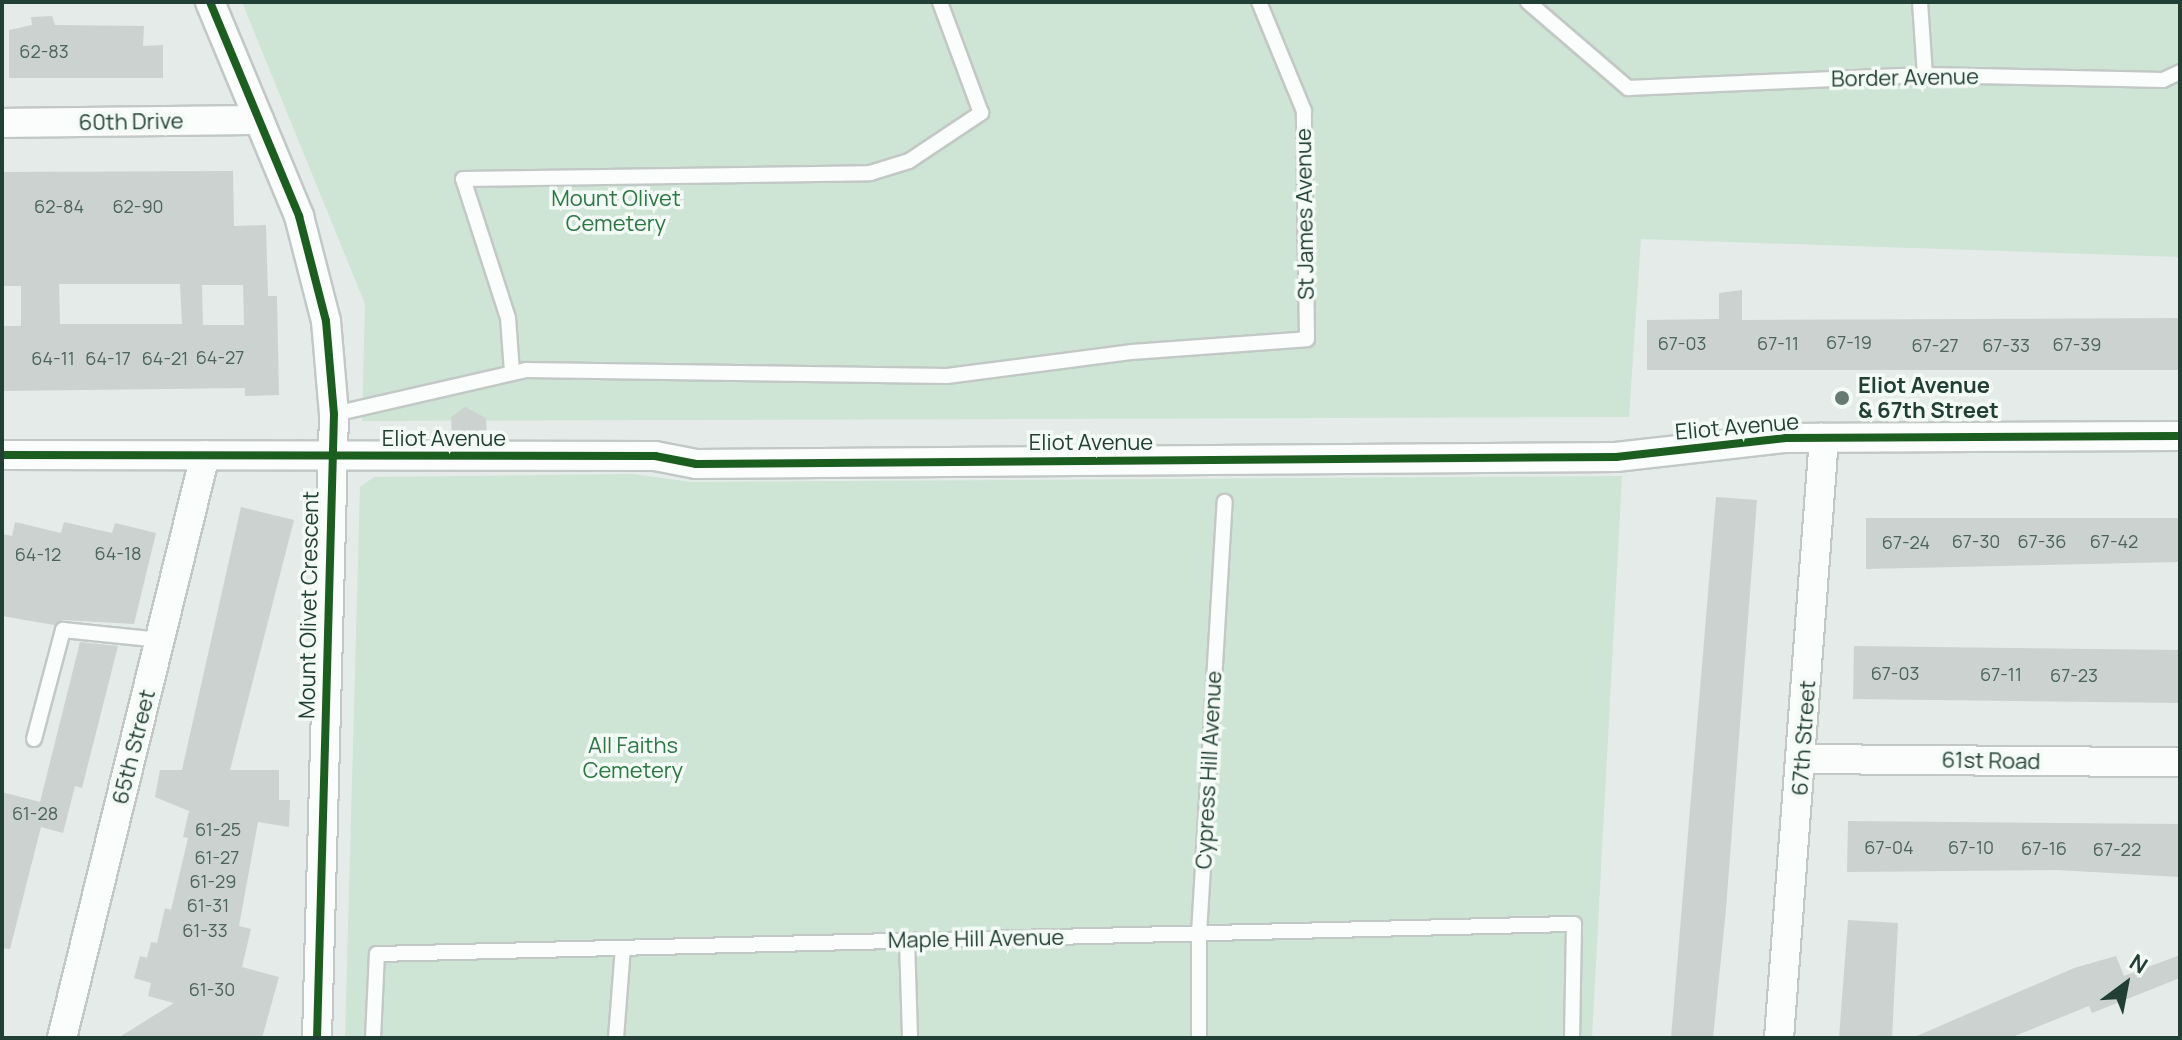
<!DOCTYPE html>
<style>
body{margin:0}
#map{position:relative;width:2182px;height:1040px;overflow:hidden;background:#e5ebe8;font-family:Manrope,sans-serif}
div>[style]{position:absolute}
.green>*{inset:0;background:#cee4d4}
.building>*{inset:0;background:#ccd2cf}
.roads{filter:drop-shadow(2px 0 #c2c8c5) drop-shadow(-2px 0 #c2c8c5) drop-shadow(0 2px #c2c8c5) drop-shadow(0 -2px #c2c8c5)}
.service>*{height:14px;margin:-7px;padding:0 7px;transform-origin:7px;border-radius:7px;background:#fbfcfc}
.minor>*{height:28px;margin:-14px;padding:0 14px;transform-origin:14px;border-radius:14px;background:#fbfcfc}
.cycleway>*{height:8px;margin:-4px;padding:0 4px;transform-origin:4px;border-radius:4px;background:#1b5e20}
.dots>*{width:22px;height:22px;translate:-50% -50%;box-sizing:border-box;border:4px solid #f4faf6;border-radius:50%}
span{translate:-50% -50%;white-space:nowrap;text-align:center;line-height:1.15;-webkit-text-stroke:7px #f4faf6;paint-order:stroke}
.number-label{font-size:18px;color:#4d645d}
.number-label span{-webkit-text-stroke-width:0}
.street-label{font-size:22px;color:#223f36}
.park-label{font-size:22px;color:#2b7843}
.poi-label{font-size:22px;color:#223f36;font-weight:700}
.left{translate:0 -50%;text-align:left}
.frame{position:absolute;inset:0;border:4px solid #223f36;pointer-events:none}
.north{position:absolute;left:2086px;top:944px;width:80px;height:80px;-webkit-text-stroke:6px #f4faf6;paint-order:stroke;rotate:32deg;font-size:22px;font-weight:700;line-height:32px;text-align:center;color:#223f36}
.north::after{content:'';display:block;margin:auto;width:28px;height:36px;background:#223f36;clip-path:polygon(50% 0,100% 100%,50% 72%,0 100%)}
</style>
<div id="map">
<div class="green">
<i style="clip-path:polygon(242px 2px,2180px 2px,2180px 257px,1641px 239px,1629px 417px,362px 421px,365px 304px)"></i>
<i style="clip-path:polygon(633px 474px,691px 482px,1622px 476px,1592px 1038px,345px 1038px,360px 487px,374px 477px)"></i>
</div>
<div class="building">
<i style="clip-path:polygon(52px 16px,55px 25px,144px 26px,143px 46px,163px 45px,163px 78px,9px 78px,9px 30px,32px 25px,31px 17px)"></i>
<i style="clip-path:polygon(evenodd,233px 171px,234px 226px,266px 225px,268px 296px,277px 296px,279px 395px,245px 396px,245px 388px,2px 391px,2px 326px,21px 326px,21px 286px,2px 286px,2px 172px,233px 171px,59px 284px,180px 284px,182px 324px,60px 324px,59px 284px,233px 171px,202px 285px,243px 285px,244px 325px,203px 325px,202px 285px)"></i>
<i style="clip-path:polygon(1742px 290px,1742px 320px,2180px 318px,2180px 370px,1647px 370px,1647px 320px,1719px 319px,1719px 293px)"></i>
<i style="clip-path:polygon(465px 407px,486px 418px,487px 439px,452px 439px,451px 417px)"></i>
<i style="clip-path:polygon(1716px 497px,1757px 500px,1726px 909px,1713px 1038px,1671px 1038px)"></i>
<i style="clip-path:polygon(241px 507px,294px 520px,230px 770px,279px 770px,279px 800px,290px 800px,289px 827px,258px 822px,239px 926px,251px 929px,242px 967px,279px 977px,262px 1038px,118px 1038px,174px 1003px,148px 996px,151px 983px,134px 978px,140px 956px,147px 958px,151px 942px,157px 943px,165px 908px,171px 910px,188px 838px,183px 837px,189px 811px,155px 797px,160px 770px,182px 770px)"></i>
<i style="clip-path:polygon(1866px 518px,2180px 518px,2180px 562px,1866px 569px)"></i>
<i style="clip-path:polygon(15px 522px,61px 533px,64px 522px,112px 533px,115px 523px,156px 533px,134px 624px,63px 620px,54px 625px,2px 616px,2px 534px,12px 536px)"></i>
<i style="clip-path:polygon(80px 642px,118px 646px,82px 788px,75px 786px,63px 833px,41px 827px,10px 949px,2px 948px,2px 792px,40px 802px)"></i>
<i style="clip-path:polygon(1854px 646px,2180px 650px,2180px 703px,1853px 699px)"></i>
<i style="clip-path:polygon(1848px 821px,2180px 824px,2180px 877px,2057px 870px,1847px 872px)"></i>
<i style="clip-path:polygon(1848px 920px,1898px 923px,1892px 1038px,1839px 1038px)"></i>
<i style="clip-path:polygon(2180px 955px,2180px 978px,2092px 1013px,2089px 1006px,2010px 1038px,1912px 1038px,2074px 968px,2116px 956px,2124px 976px)"></i>
</div>
<div class="roads">
<div class="service">
<i style="left:1528px;top:2px;width:132px;rotate:40.7deg"></i>
<i style="left:1628px;top:88px;width:297px;rotate:-2.5deg"></i>
<i style="left:1925px;top:75px;width:238px;rotate:1.2deg"></i>
<i style="left:2163px;top:80px;width:19px;rotate:-25deg"></i>
<i style="left:1920px;top:2px;width:73px;rotate:86.1deg"></i>
<i style="left:512px;top:372px;width:54px;rotate:-94.2deg"></i>
<i style="left:508px;top:318px;width:146px;rotate:-107.9deg"></i>
<i style="left:463px;top:179px;width:407px;rotate:-0.8deg"></i>
<i style="left:870px;top:173px;width:41px;rotate:-17.1deg"></i>
<i style="left:909px;top:161px;width:87px;rotate:-33.7deg"></i>
<i style="left:981px;top:113px;width:118px;rotate:-110.3deg"></i>
<i style="left:334px;top:414px;width:197px;rotate:-12.9deg"></i>
<i style="left:526px;top:370px;width:421px;rotate:0.8deg"></i>
<i style="left:947px;top:376px;width:187px;rotate:-7.4deg"></i>
<i style="left:1132px;top:352px;width:175px;rotate:-4.2deg"></i>
<i style="left:1307px;top:339px;width:228px;rotate:-90.8deg"></i>
<i style="left:1304px;top:111px;width:118px;rotate:-112.4deg"></i>
<i style="left:34px;top:739px;width:113px;rotate:-75.1deg"></i>
<i style="left:63px;top:630px;width:98px;rotate:5.9deg"></i>
<i style="left:907px;top:941px;width:97px;rotate:88.2deg"></i>
<i style="left:373px;top:1038px;width:84px;rotate:-87.3deg"></i>
<i style="left:377px;top:954px;width:1197px;rotate:-1.44deg"></i>
<i style="left:1574px;top:924px;width:114px;rotate:91deg"></i>
<i style="left:616px;top:1038px;width:90px;rotate:-85.6deg"></i>
<i style="left:1199px;top:1038px;width:104px;rotate:-90deg"></i>
<i style="left:1199px;top:934px;width:433px;rotate:-86.6deg"></i>
</div>
<div class="minor">
<i style="left:210px;top:2px;width:232px;rotate:67.4deg"></i>
<i style="left:299px;top:216px;width:108px;rotate:75.6deg"></i>
<i style="left:326px;top:321px;width:93px;rotate:85.1deg"></i>
<i style="left:334px;top:414px;width:624px;rotate:91.56deg"></i>
<i style="left:2px;top:123px;width:257px;rotate:-0.7deg"></i>
<i style="left:2px;top:455px;width:653px;rotate:0.09deg"></i>
<i style="left:655px;top:456px;width:42px;rotate:11deg"></i>
<i style="left:696px;top:464px;width:920px;rotate:-0.44deg"></i>
<i style="left:1616px;top:457px;width:171px;rotate:-6.4deg"></i>
<i style="left:1786px;top:438px;width:394px;rotate:-0.3deg"></i>
<i style="left:1803px;top:759px;width:377px;rotate:0.5deg"></i>
<i style="left:62px;top:1038px;width:600px;rotate:-76.22deg"></i>
<i style="left:1779px;top:1038px;width:602px;rotate:-85.71deg"></i>
</div>
</div>
<div class="cycleway">
<i style="left:210px;top:2px;width:232px;rotate:67.4deg"></i>
<i style="left:299px;top:216px;width:108px;rotate:75.6deg"></i>
<i style="left:326px;top:321px;width:93px;rotate:85.1deg"></i>
<i style="left:334px;top:414px;width:624px;rotate:91.56deg"></i>
<i style="left:2px;top:455px;width:653px;rotate:0.09deg"></i>
<i style="left:655px;top:456px;width:42px;rotate:11deg"></i>
<i style="left:696px;top:464px;width:920px;rotate:-0.44deg"></i>
<i style="left:1616px;top:457px;width:171px;rotate:-6.4deg"></i>
<i style="left:1786px;top:438px;width:394px;rotate:-0.3deg"></i>
</div>
<div class="dots">
<i style="left:1842px;top:398px;background:#667b74"></i>
</div>
<div class="number-label">
<span style="left:44px;top:51px">62-83</span>
<span style="left:59px;top:206px">62-84</span>
<span style="left:138px;top:206px">62-90</span>
<span style="left:1849px;top:342px">67-19</span>
<span style="left:1682px;top:343px">67-03</span>
<span style="left:1778px;top:343px">67-11</span>
<span style="left:2077px;top:344px">67-39</span>
<span style="left:1935px;top:345px">67-27</span>
<span style="left:2006px;top:345px">67-33</span>
<span style="left:220px;top:357px">64-27</span>
<span style="left:53px;top:358px">64-11</span>
<span style="left:108px;top:358px">64-17</span>
<span style="left:165px;top:358px">64-21</span>
<span style="left:1976px;top:541px">67-30</span>
<span style="left:2042px;top:541px">67-36</span>
<span style="left:2114px;top:541px">67-42</span>
<span style="left:1906px;top:542px">67-24</span>
<span style="left:118px;top:553px">64-18</span>
<span style="left:38px;top:554px">64-12</span>
<span style="left:1895px;top:673px">67-03</span>
<span style="left:2001px;top:674px">67-11</span>
<span style="left:2074px;top:675px">67-23</span>
<span style="left:35px;top:813px">61-28</span>
<span style="left:218px;top:829px">61-25</span>
<span style="left:1889px;top:847px">67-04</span>
<span style="left:1971px;top:847px">67-10</span>
<span style="left:2044px;top:848px">67-16</span>
<span style="left:2117px;top:849px">67-22</span>
<span style="left:217px;top:857px">61-27</span>
<span style="left:213px;top:881px">61-29</span>
<span style="left:208px;top:905px">61-31</span>
<span style="left:205px;top:930px">61-33</span>
<span style="left:212px;top:989px">61-30</span>
</div>
<div class="street-label">
<span style="left:1905px;top:78px;rotate:-1deg">Border Avenue</span>
<span style="left:131px;top:122px;rotate:-1deg">60th Drive</span>
<span style="left:1305px;top:214px;rotate:-91deg">St James Avenue</span>
<span style="left:1737px;top:427px;rotate:-5deg">Eliot Avenue</span>
<span style="left:444px;top:439px">Eliot Avenue</span>
<span style="left:1091px;top:443px">Eliot Avenue</span>
<span style="left:309px;top:605px;rotate:-89deg">Mount Olivet Crescent</span>
<span style="left:1804px;top:738px;rotate:-86deg">67th Street</span>
<span style="left:134px;top:747px;rotate:-76deg">65th Street</span>
<span style="left:1991px;top:761px;rotate:1deg">61st Road</span>
<span style="left:1209px;top:770px;rotate:-87deg">Cypress Hill Avenue</span>
<span style="left:976px;top:939px;rotate:-1deg">Maple Hill Avenue</span>
</div>
<div class="park-label">
<span style="left:616px;top:211px">Mount Olivet<br>Cemetery</span>
<span style="left:633px;top:758px">All Faiths<br>Cemetery</span>
</div>
<div class="poi-label">
<span class="left" style="left:1858px;top:398px">Eliot Avenue<br>&amp; 67th Street</span>
</div>
<div class="frame"></div>
<div class="north">N</div>
</div>
